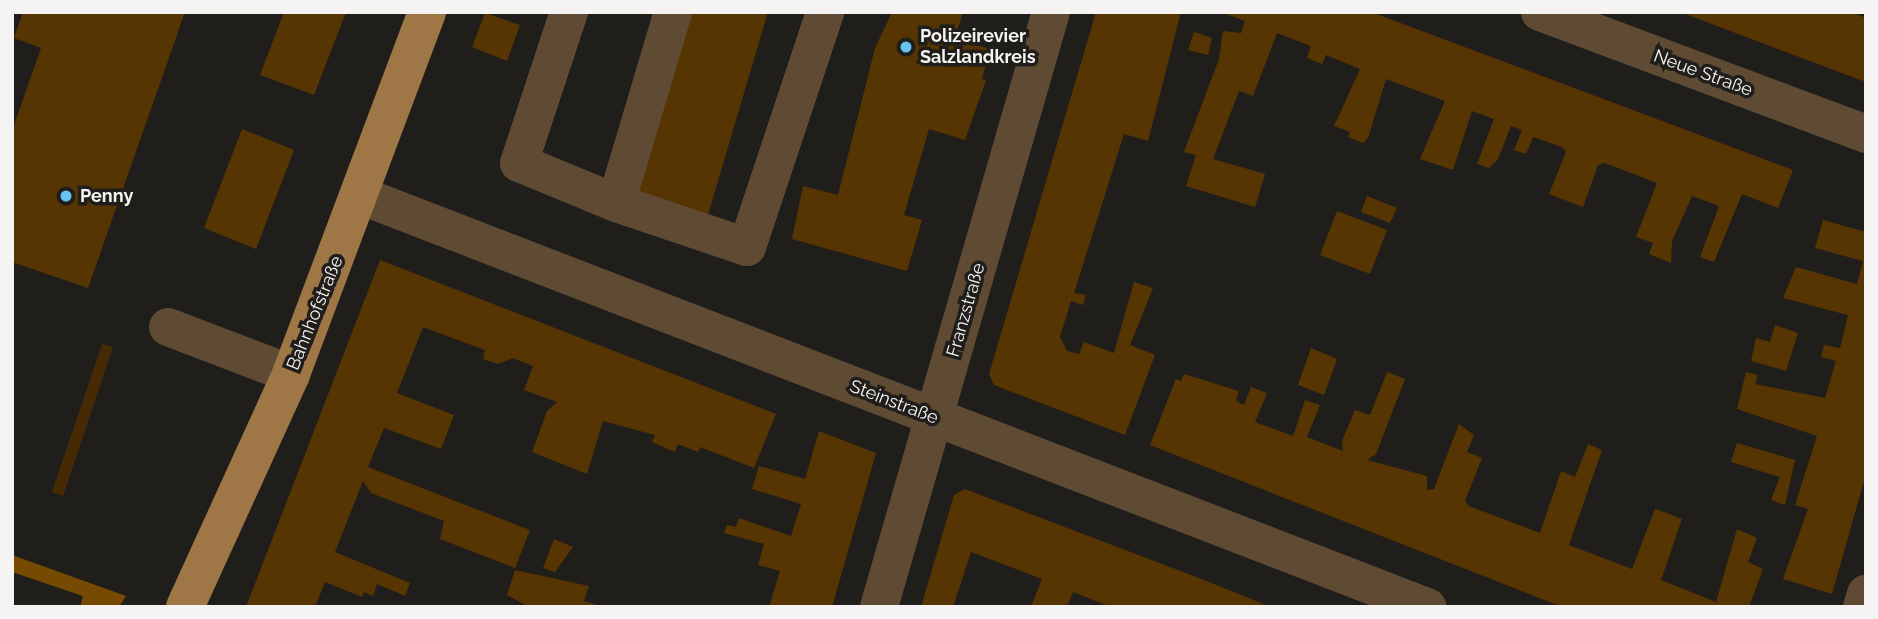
<!DOCTYPE html>
<meta charset="utf-8">
<style>
body{margin:0}
#map{position:relative;width:1878px;height:619px;overflow:hidden;background:#201e1b;font-family:Raleway,sans-serif}
div>[style]{position:absolute}
.green>*{inset:0;background:#462a03}
.forest>*{inset:0;background:#774a02}
.building>*{inset:0;background:#573502}
.minor>*{height:38px;margin:-19px;padding:0 19px;transform-origin:19px;border-radius:19px;background:#5f4b34}
.major>*{height:38px;margin:-19px;padding:0 19px;transform-origin:19px;border-radius:19px;background:#9f7646}
.dots>*{width:19px;height:19px;translate:-50% -50%;box-sizing:border-box;border:4px solid #201e1b;border-radius:50%}
span{translate:-50% -50%;white-space:nowrap;text-align:center;line-height:1.15;-webkit-text-stroke:7px #201e1b;paint-order:stroke}
.poi-label{font-size:18px;color:#f6f4f2;font-weight:700}
.left{translate:0 -50%;text-align:left}
.street-label{font-size:18px;color:#f6f4f2}
.frame{position:absolute;inset:0;border:14px solid #f6f4f2;pointer-events:none}
</style>
<div id="map">
<div class="green">
<i style="clip-path:polygon(102px 344px,113px 347px,63px 496px,52px 492px)"></i>
</div>
<div class="forest">
<i style="clip-path:polygon(12px 555px,126px 596px,119px 607px,80px 607px,83px 596px,12px 572px)"></i>
</div>
<div class="building">
<i style="clip-path:polygon(23px 12px,185px 12px,88px 288px,12px 262px,12px 131px,41px 48px,14px 38px)"></i>
<i style="clip-path:polygon(284px 12px,346px 12px,314px 95px,260px 75px)"></i>
<i style="clip-path:polygon(692px 12px,768px 12px,707px 218px,637px 198px)"></i>
<i style="clip-path:polygon(892px 12px,963px 12px,955px 38px,990px 49px,982px 79px,986px 80px,965px 140px,929px 129px,904px 215px,922px 220px,907px 271px,792px 239px,803px 186px,838px 195px,875px 48px)"></i>
<i style="clip-path:polygon(1096px 12px,1181px 12px,1148px 141px,1124px 134px,1074px 293px,1086px 295px,1083px 305px,1071px 301px,1060px 337px,1067px 351px,1079px 354px,1084px 342px,1114px 353px,1134px 282px,1153px 288px,1130px 345px,1155px 355px,1125px 435px,994px 385px,989px 374px)"></i>
<i style="clip-path:polygon(1221px 12px,1371px 12px,1793px 170px,1778px 208px,1742px 194px,1714px 262px,1700px 257px,1719px 206px,1692px 196px,1672px 241px,1671px 263px,1649px 254px,1653px 243px,1636px 237px,1657px 183px,1605px 163px,1598px 165px,1583px 207px,1549px 194px,1566px 152px,1562px 147px,1533px 137px,1526px 154px,1514px 150px,1522px 130px,1511px 126px,1498px 159px,1489px 168px,1477px 164px,1494px 119px,1472px 111px,1453px 170px,1420px 159px,1445px 101px,1386px 79px,1368px 138px,1363px 143px,1348px 137px,1350px 132px,1334px 126px,1360px 69px,1326px 55px,1322px 64px,1307px 58px,1311px 46px,1277px 33px,1253px 96px,1239px 91px,1213px 159px,1265px 174px,1255px 207px,1186px 186px,1196px 155px,1184px 152px,1219px 59px,1223px 31px,1241px 33px,1245px 21px)"></i>
<i style="clip-path:polygon(1680px 12px,1851px 12px,1866px 18px,1866px 82px)"></i>
<i style="clip-path:polygon(485px 13px,520px 25px,507px 61px,472px 47px)"></i>
<i style="clip-path:polygon(1194px 32px,1212px 38px,1208px 55px,1188px 50px)"></i>
<i style="clip-path:polygon(242px 129px,294px 150px,256px 249px,204px 228px)"></i>
<i style="clip-path:polygon(1367px 196px,1397px 208px,1390px 223px,1361px 212px)"></i>
<i style="clip-path:polygon(1337px 211px,1387px 230px,1370px 274px,1320px 255px)"></i>
<i style="clip-path:polygon(1823px 220px,1866px 232px,1866px 474px,1832px 594px,1783px 579px,1808px 509px,1795px 505px,1817px 436px,1737px 409px,1746px 372px,1758px 375px,1755px 384px,1825px 398px,1836px 361px,1821px 357px,1824px 345px,1840px 348px,1848px 315px,1783px 298px,1796px 267px,1857px 284px,1863px 261px,1815px 248px)"></i>
<i style="clip-path:polygon(380px 260px,776px 414px,754px 468px,700px 447px,698px 452px,678px 444px,675px 452px,652px 442px,655px 435px,603px 421px,587px 474px,532px 452px,547px 411px,557px 402px,524px 390px,533px 366px,513px 358px,498px 364px,483px 359px,485px 350px,423px 327px,397px 393px,454px 415px,441px 449px,384px 428px,368px 467px,530px 530px,515px 568px,440px 539px,444px 521px,371px 493px,363px 481px,335px 552px,410px 583px,405px 596px,377px 584px,373px 596px,364px 592px,362px 597px,325px 582px,315px 607px,246px 607px)"></i>
<i style="clip-path:polygon(1775px 325px,1798px 333px,1786px 371px,1751px 361px,1756px 338px,1770px 342px)"></i>
<i style="clip-path:polygon(1311px 348px,1337px 359px,1324px 395px,1298px 385px)"></i>
<i style="clip-path:polygon(1387px 372px,1405px 379px,1376px 454px,1367px 460px,1427px 476px,1427px 490px,1434px 489px,1459px 424px,1474px 435px,1467px 452px,1482px 458px,1465px 501px,1469px 506px,1540px 533px,1561px 471px,1575px 477px,1588px 444px,1602px 450px,1569px 545px,1632px 569px,1655px 509px,1667px 513px,1682px 519px,1661px 580px,1716px 602px,1737px 529px,1757px 538px,1748px 562px,1763px 569px,1749px 607px,1562px 607px,1150px 445px,1176px 379px,1181px 381px,1184px 374px,1239px 391px,1236px 401px,1244px 405px,1251px 387px,1267px 393px,1255px 422px,1293px 436px,1305px 400px,1320px 405px,1307px 437px,1343px 451px,1342px 441px,1355px 410px,1370px 415px)"></i>
<i style="clip-path:polygon(819px 431px,876px 453px,832px 607px,769px 607px,780px 571px,758px 565px,764px 544px,724px 533px,727px 525px,736px 527px,739px 518px,791px 536px,801px 504px,752px 489px,759px 466px,805px 479px)"></i>
<i style="clip-path:polygon(1737px 443px,1795px 460px,1785px 505px,1771px 500px,1780px 477px,1731px 462px)"></i>
<i style="clip-path:polygon(965px 489px,1199px 578px,1271px 607px,1111px 607px,1073px 592px,1067px 607px,1031px 607px,1042px 579px,971px 552px,953px 607px,921px 607px,954px 495px)"></i>
<i style="clip-path:polygon(554px 539px,573px 547px,555px 572px,543px 568px)"></i>
<i style="clip-path:polygon(515px 570px,589px 586px,584px 601px,604px 607px,529px 607px,507px 595px)"></i>
</div>
<div class="minor">
<i style="left:569px;top:12px;width:159px;rotate:108.3deg"></i>
<i style="left:519px;top:163px;width:105px;rotate:22.4deg"></i>
<i style="left:673px;top:12px;width:199px;rotate:106.6deg"></i>
<i style="left:616px;top:203px;width:138px;rotate:18.6deg"></i>
<i style="left:747px;top:247px;width:248px;rotate:-71.6deg"></i>
<i style="left:1540px;top:12px;width:348px;rotate:20.5deg"></i>
<i style="left:362px;top:196px;width:1142px;rotate:21.1deg"></i>
<i style="left:168px;top:327px;width:132px;rotate:20.9deg"></i>
<i style="left:879px;top:607px;width:619px;rotate:-73.88deg"></i>
<i style="left:1862px;top:607px;width:14px;rotate:-73deg"></i>
</div>
<div class="major">
<i style="left:185px;top:607px;width:256px;rotate:-65.5deg"></i>
<i style="left:291px;top:374px;width:387px;rotate:-69.4deg"></i>
</div>
<div class="dots">
<i style="left:906px;top:47px;background:#67c4f0"></i>
<i style="left:66px;top:196px;background:#67c4f0"></i>
</div>
<div class="poi-label">
<span class="left" style="left:920px;top:47px">Polizeirevier<br>Salzlandkreis</span>
<span class="left" style="left:80px;top:196px">Penny</span>
</div>
<div class="street-label">
<span style="left:1703px;top:73px;rotate:20deg">Neue Straße</span>
<span style="left:966px;top:310px;rotate:-74deg">Franzstraße</span>
<span style="left:315px;top:313px;rotate:-68deg">Bahnhofstraße</span>
<span style="left:894px;top:402px;rotate:21deg">Steinstraße</span>
</div>
<div class="frame"></div>
</div>
